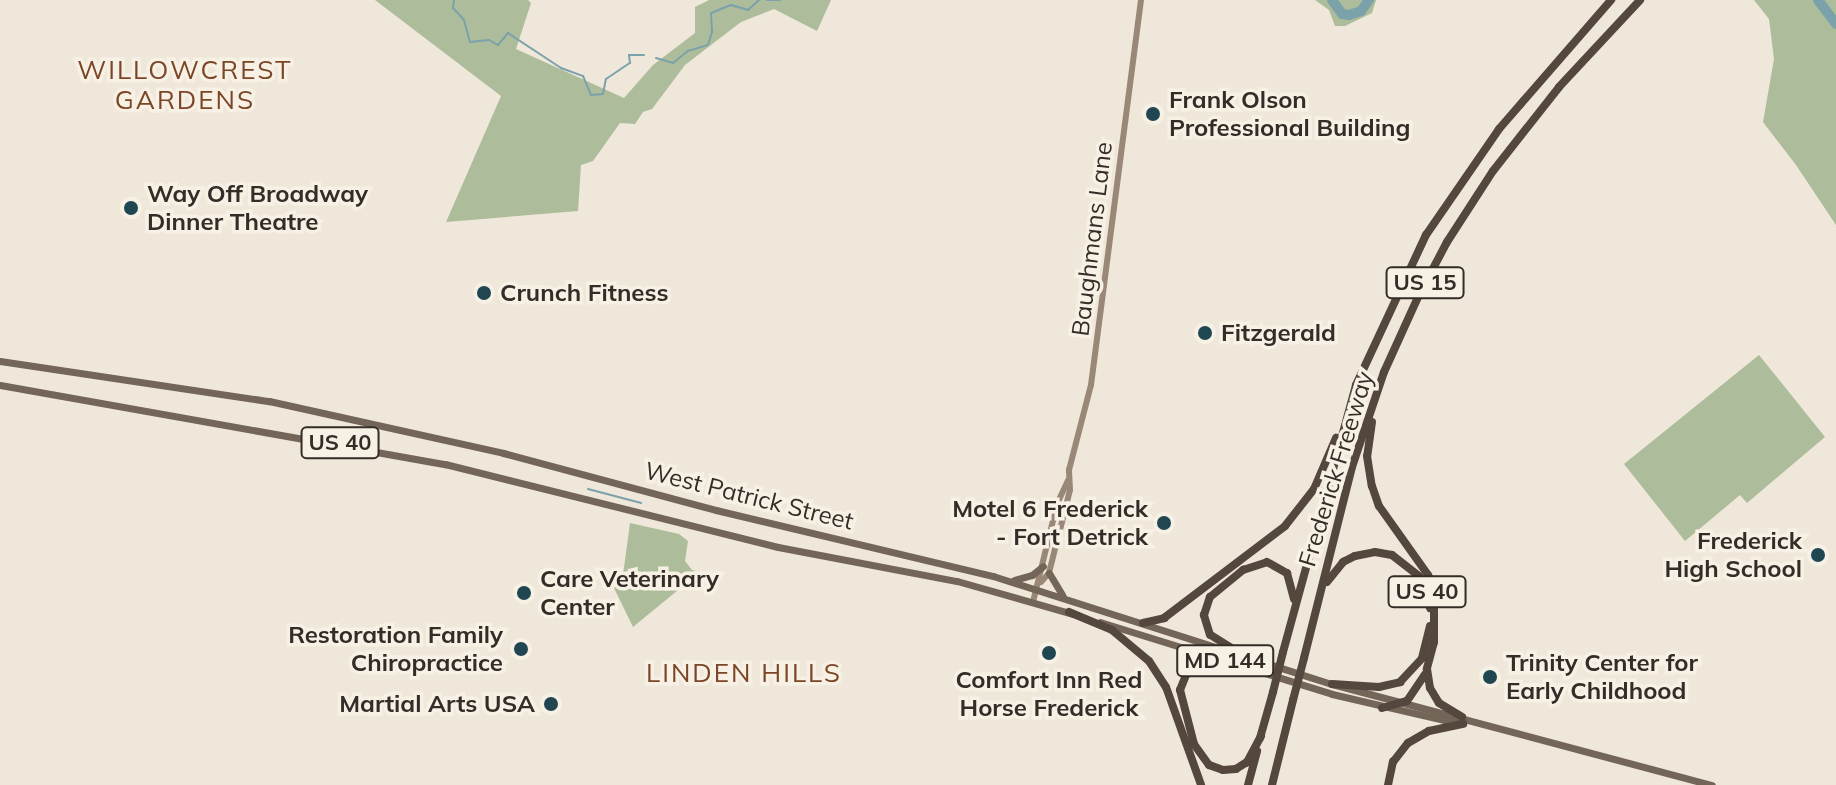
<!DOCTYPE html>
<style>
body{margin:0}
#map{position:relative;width:1836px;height:785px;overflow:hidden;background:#efe7d9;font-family:Mulish,sans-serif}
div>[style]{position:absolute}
.green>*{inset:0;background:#adbd9b}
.stream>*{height:2px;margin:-1px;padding:0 1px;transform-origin:1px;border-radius:1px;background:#7ba2aa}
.river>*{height:10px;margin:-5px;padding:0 5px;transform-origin:5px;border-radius:5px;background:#7ba2aa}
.secondary>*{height:6px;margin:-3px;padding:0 3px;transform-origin:3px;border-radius:3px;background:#998878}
.primary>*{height:7px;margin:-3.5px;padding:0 3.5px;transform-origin:3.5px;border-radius:3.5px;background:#746559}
.highway>*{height:8px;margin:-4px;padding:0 4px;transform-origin:4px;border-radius:4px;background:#53473e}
.highway-bridge>*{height:8px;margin:-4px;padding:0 4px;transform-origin:4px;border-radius:4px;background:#53473e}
.dots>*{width:22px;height:22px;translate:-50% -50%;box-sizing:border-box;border:4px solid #f7f1e5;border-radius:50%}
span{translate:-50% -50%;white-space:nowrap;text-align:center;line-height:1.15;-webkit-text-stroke:7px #f7f1e5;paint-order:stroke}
.shield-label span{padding:2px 6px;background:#f7f1e5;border:2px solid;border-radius:6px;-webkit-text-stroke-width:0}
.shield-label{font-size:22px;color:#332c27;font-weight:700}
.poi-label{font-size:24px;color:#332c27;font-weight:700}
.left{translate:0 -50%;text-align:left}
.right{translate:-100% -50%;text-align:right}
.street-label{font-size:24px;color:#332c27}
.neighbourhood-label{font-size:26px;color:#7b4526;letter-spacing:2px}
</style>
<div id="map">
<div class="green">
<i style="clip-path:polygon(375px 0,528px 0,531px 3px,516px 49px,624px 98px,653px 65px,695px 33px,695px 7px,709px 0,831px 0,817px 31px,774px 9px,741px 22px,685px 65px,652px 109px,643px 112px,635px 124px,620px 123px,593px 161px,581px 165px,578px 211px,446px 222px,501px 96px)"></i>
<i style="clip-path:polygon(1315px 0,1376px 0,1372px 13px,1345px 26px,1335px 26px,1329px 10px)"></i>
<i style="clip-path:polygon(1754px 0,1836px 0,1836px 225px,1796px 165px,1763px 122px,1774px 59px,1769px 19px)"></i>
<i style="clip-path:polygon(1759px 355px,1825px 437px,1747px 503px,1740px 495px,1685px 541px,1624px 464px)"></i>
<i style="clip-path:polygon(630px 523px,679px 534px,688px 541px,685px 561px,692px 570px,700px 572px,633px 627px,614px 588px,622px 582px)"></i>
</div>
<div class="stream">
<i style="left:454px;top:0;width:8px;rotate:97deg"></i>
<i style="left:453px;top:8px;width:16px;rotate:47deg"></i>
<i style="left:464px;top:20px;width:23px;rotate:75deg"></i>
<i style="left:470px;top:42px;width:19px;rotate:-6deg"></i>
<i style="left:489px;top:40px;width:10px;rotate:29deg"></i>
<i style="left:498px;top:45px;width:16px;rotate:-50deg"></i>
<i style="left:508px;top:33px;width:64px;rotate:33.4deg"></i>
<i style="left:561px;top:68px;width:23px;rotate:20deg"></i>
<i style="left:583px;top:76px;width:21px;rotate:67deg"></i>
<i style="left:591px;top:95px;width:12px;rotate:-5deg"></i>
<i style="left:603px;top:94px;width:15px;rotate:-79deg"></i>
<i style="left:606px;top:79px;width:29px;rotate:-34deg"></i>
<i style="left:630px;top:63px;width:8px;rotate:-97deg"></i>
<i style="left:629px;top:55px;width:15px"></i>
<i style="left:767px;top:0;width:13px"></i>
<i style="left:656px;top:58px;width:18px;rotate:16deg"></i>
<i style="left:673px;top:63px;width:19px;rotate:-39deg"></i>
<i style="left:688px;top:51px;width:21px;rotate:-17deg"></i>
<i style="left:708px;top:45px;width:14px;rotate:-73deg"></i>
<i style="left:712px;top:32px;width:19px;rotate:-93deg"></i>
<i style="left:711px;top:13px;width:22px;rotate:-22deg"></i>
<i style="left:731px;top:5px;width:18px;rotate:16deg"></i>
<i style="left:748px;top:10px;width:15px;rotate:-42deg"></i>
<i style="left:588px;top:489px;width:55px;rotate:14.8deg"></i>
</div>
<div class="river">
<i style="left:1332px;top:0;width:17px;rotate:54deg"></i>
<i style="left:1342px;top:14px;width:7px;rotate:8deg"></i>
<i style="left:1349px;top:15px;width:13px;rotate:-18deg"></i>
<i style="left:1361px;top:11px;width:14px;rotate:-54deg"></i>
<i style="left:1818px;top:0;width:30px;rotate:53deg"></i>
</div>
<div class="secondary">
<i style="left:1041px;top:582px;width:12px;rotate:-48deg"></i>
<i style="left:1049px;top:573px;width:36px;rotate:-76deg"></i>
<i style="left:1058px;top:538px;width:49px;rotate:-76deg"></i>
<i style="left:1070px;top:490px;width:20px;rotate:-93deg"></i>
<i style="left:1069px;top:470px;width:88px;rotate:-75.5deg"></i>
<i style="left:1091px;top:385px;width:388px;rotate:-82.6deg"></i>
<i style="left:1033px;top:602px;width:101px;rotate:-76.2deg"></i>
<i style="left:1057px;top:504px;width:26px;rotate:-65deg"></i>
</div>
<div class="primary">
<i style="left:0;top:361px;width:272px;rotate:8.5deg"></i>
<i style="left:269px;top:401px;width:240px;rotate:12.5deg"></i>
<i style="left:503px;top:453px;width:220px;rotate:15deg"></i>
<i style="left:716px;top:510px;width:285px;rotate:13.4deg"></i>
<i style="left:993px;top:576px;width:356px;rotate:17.7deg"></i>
<i style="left:1332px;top:684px;width:393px;rotate:14.9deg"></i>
<i style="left:0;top:385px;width:452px;rotate:10.1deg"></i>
<i style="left:445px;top:464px;width:343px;rotate:14deg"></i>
<i style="left:778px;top:547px;width:182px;rotate:10.8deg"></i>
<i style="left:957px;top:581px;width:121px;rotate:15.9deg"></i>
<i style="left:1049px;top:573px;width:26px;rotate:59deg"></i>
<i style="left:1014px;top:580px;width:19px;rotate:-16deg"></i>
<i style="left:1032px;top:575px;width:14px;rotate:-39deg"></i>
<i style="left:1100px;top:622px;width:243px;rotate:17.2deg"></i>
<i style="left:1332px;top:694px;width:132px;rotate:13.1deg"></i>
</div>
<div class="highway">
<i style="left:1372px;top:422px;width:34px;rotate:98deg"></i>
<i style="left:1367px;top:456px;width:30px;rotate:81deg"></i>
<i style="left:1372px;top:486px;width:21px;rotate:71deg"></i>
<i style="left:1379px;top:506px;width:85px;rotate:54.6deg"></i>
<i style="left:1428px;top:575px;width:23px;rotate:75deg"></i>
<i style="left:1434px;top:597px;width:45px;rotate:90deg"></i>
<i style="left:1434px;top:642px;width:28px;rotate:105deg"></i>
<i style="left:1427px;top:669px;width:19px;rotate:81deg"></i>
<i style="left:1430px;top:688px;width:17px;rotate:59deg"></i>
<i style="left:1439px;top:703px;width:27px;rotate:31deg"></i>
<i style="left:1327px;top:582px;width:26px;rotate:-51deg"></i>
<i style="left:1343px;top:562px;width:13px;rotate:-27deg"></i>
<i style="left:1355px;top:556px;width:20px;rotate:-11deg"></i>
<i style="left:1375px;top:552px;width:17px;rotate:10deg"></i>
<i style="left:1392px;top:555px;width:34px;rotate:38deg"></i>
<i style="left:1419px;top:576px;width:34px;rotate:71deg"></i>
<i style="left:1069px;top:612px;width:47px;rotate:22.7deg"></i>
<i style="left:1112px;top:630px;width:48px;rotate:40deg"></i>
<i style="left:1149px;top:661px;width:31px;rotate:57deg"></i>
<i style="left:1166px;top:687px;width:104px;rotate:70.3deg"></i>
<i style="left:1143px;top:623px;width:22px;rotate:-13deg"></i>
<i style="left:1164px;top:618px;width:152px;rotate:-37.2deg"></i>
<i style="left:1285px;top:526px;width:47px;rotate:-51.9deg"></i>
<i style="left:1314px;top:489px;width:56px;rotate:-66.7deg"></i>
<i style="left:1283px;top:652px;width:277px;rotate:-74.7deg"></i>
<i style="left:1356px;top:385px;width:166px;rotate:-65deg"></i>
<i style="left:1426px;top:235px;width:129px;rotate:-55.4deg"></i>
<i style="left:1499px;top:129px;width:171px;rotate:-49deg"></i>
<i style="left:1241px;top:654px;width:36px;rotate:-148deg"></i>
<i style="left:1210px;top:635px;width:21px;rotate:-107deg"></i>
<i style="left:1204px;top:615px;width:19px;rotate:-72deg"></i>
<i style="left:1210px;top:597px;width:43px;rotate:-39.3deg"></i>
<i style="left:1243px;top:570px;width:25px;rotate:-18deg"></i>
<i style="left:1267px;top:562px;width:23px;rotate:29deg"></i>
<i style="left:1287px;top:573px;width:27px;rotate:75deg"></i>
<i style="left:1304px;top:658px;width:197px;rotate:-75.9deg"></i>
<i style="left:1352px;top:467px;width:100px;rotate:-71.4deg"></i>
<i style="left:1384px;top:372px;width:82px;rotate:-65.6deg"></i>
<i style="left:1418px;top:297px;width:62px;rotate:-62.2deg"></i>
<i style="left:1447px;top:242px;width:85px;rotate:-57.1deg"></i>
<i style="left:1493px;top:171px;width:107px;rotate:-51.8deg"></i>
<i style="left:1559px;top:87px;width:119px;rotate:-47deg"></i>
<i style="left:1332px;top:684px;width:47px;rotate:3.7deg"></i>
<i style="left:1379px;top:687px;width:22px;rotate:-13deg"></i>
<i style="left:1400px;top:682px;width:33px;rotate:-47deg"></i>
<i style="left:1422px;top:658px;width:33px;rotate:-76deg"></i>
<i style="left:1382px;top:708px;width:26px;rotate:-16deg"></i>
<i style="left:1407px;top:701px;width:32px;rotate:-56deg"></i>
<i style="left:1261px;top:736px;width:30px;rotate:118deg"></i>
<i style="left:1247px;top:762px;width:13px;rotate:148deg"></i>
<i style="left:1236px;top:769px;width:13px;rotate:176deg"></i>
<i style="left:1223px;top:770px;width:15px;rotate:-160deg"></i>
<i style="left:1209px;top:765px;width:26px;rotate:-126deg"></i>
<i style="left:1194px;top:744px;width:56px;rotate:-104.5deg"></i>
<i style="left:1180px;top:690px;width:18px;rotate:-68deg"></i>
<i style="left:1187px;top:673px;width:15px;rotate:-32deg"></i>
<i style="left:1200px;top:665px;width:61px;rotate:6.5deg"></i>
<i style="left:1260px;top:738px;width:48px;rotate:-74.2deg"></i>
<i style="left:1248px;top:785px;width:35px;rotate:-75deg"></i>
<i style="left:1272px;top:785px;width:88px;rotate:-76.1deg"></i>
<i style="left:1388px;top:785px;width:24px;rotate:-78deg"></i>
<i style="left:1393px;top:762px;width:24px;rotate:-52deg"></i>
<i style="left:1408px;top:743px;width:24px;rotate:-30deg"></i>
<i style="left:1429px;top:731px;width:35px;rotate:-12deg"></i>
</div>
<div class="highway-bridge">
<i style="left:1273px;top:692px;width:41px;rotate:-76deg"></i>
<i style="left:1293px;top:700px;width:43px;rotate:-75.3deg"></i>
</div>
<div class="dots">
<i style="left:1153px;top:114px;background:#204751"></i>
<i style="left:131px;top:208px;background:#204751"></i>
<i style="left:484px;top:293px;background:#204751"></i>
<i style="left:1205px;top:333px;background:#204751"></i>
<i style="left:1164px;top:523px;background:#204751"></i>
<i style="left:1818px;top:555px;background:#204751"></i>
<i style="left:524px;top:593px;background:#204751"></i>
<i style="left:521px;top:649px;background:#204751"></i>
<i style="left:1049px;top:653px;background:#204751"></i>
<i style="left:1490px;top:677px;background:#204751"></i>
<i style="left:551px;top:704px;background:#204751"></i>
</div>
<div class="shield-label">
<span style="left:1425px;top:283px">US 15</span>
<span style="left:340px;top:443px">US 40</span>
<span style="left:1427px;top:592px">US 40</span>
<span style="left:1225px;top:661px">MD 144</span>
</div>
<div class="poi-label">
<span class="left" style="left:1169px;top:114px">Frank Olson<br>Professional Building</span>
<span class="left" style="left:147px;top:208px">Way Off Broadway<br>Dinner Theatre</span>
<span class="left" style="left:500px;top:293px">Crunch Fitness</span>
<span class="left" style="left:1221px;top:333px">Fitzgerald</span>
<span class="right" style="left:1148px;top:523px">Motel 6 Frederick<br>- Fort Detrick</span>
<span class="right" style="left:1802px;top:555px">Frederick<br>High School</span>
<span class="left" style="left:540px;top:593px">Care Veterinary<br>Center</span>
<span class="right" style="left:503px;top:649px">Restoration Family<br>Chiropractice</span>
<span class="left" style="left:1506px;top:677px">Trinity Center for<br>Early Childhood</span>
<span style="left:1049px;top:694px">Comfort Inn Red<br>Horse Frederick</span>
<span class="right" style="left:535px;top:704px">Martial Arts USA</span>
</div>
<div class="street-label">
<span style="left:1092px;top:239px;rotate:-83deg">Baughmans Lane</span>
<span style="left:1336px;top:469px;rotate:-73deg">Frederick Freeway</span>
<span style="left:749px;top:496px;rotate:14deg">West Patrick Street</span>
</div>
<div class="neighbourhood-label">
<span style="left:185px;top:85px">WILLOWCREST<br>GARDENS</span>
<span style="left:744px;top:673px">LINDEN HILLS</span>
</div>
</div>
